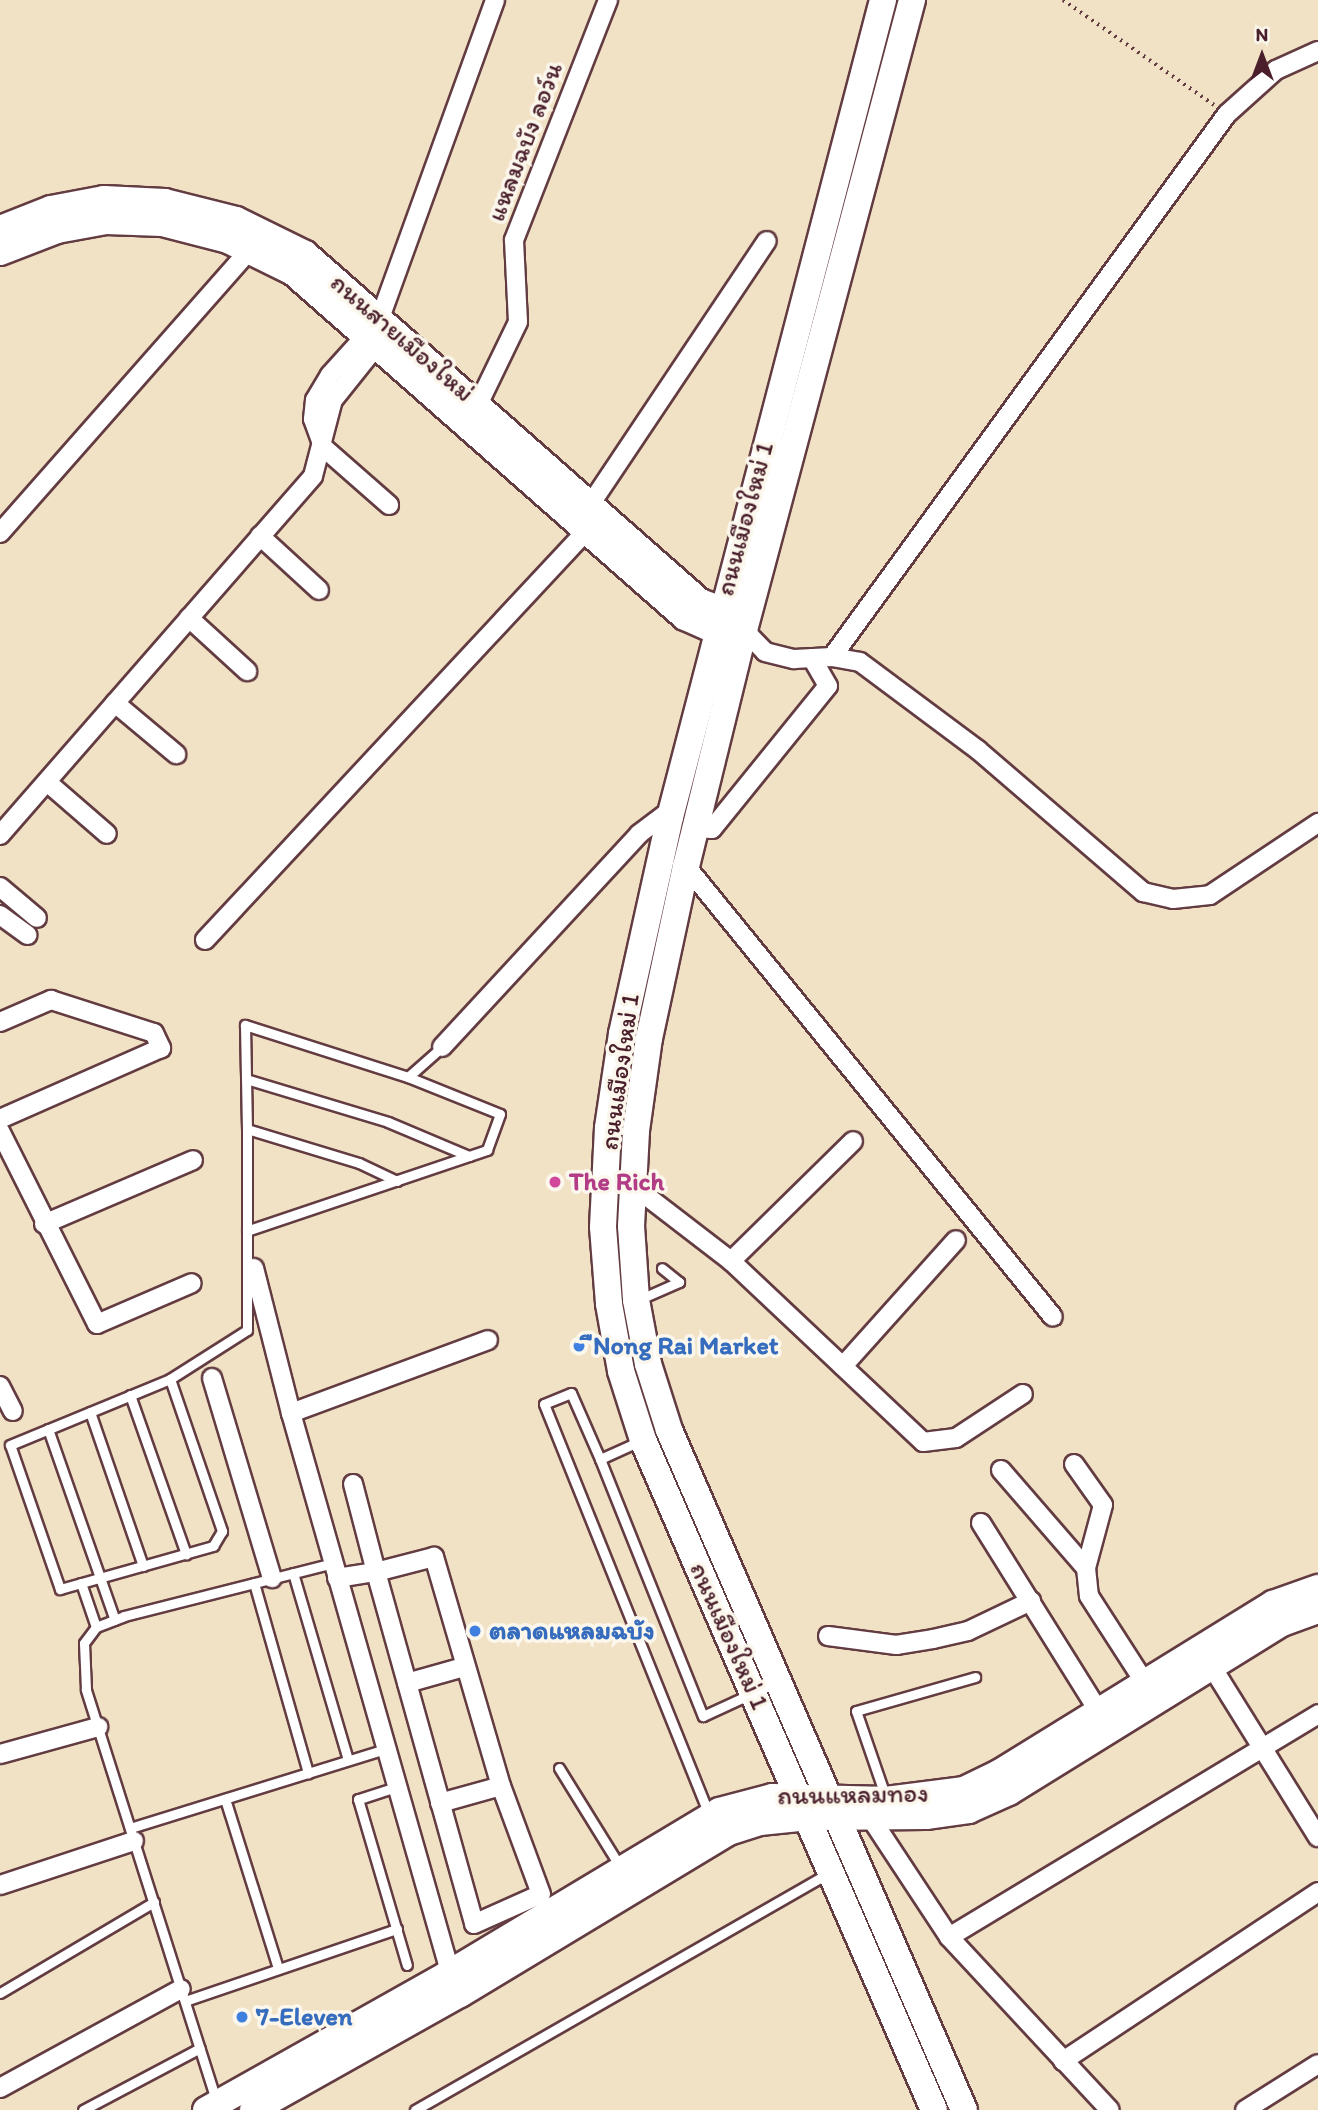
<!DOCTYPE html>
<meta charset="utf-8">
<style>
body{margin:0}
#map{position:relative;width:1318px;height:2110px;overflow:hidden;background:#f2e2c5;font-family:Itim,"Playpen Sans Thai",sans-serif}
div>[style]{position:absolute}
.path>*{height:3.5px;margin-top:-1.75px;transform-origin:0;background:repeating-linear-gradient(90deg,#633c42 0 2px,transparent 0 7px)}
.roads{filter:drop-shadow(2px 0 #633c42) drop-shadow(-2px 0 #633c42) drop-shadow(0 2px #633c42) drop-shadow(0 -2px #633c42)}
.lane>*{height:9px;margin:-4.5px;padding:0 4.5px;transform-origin:4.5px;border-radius:4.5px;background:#fff}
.street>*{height:18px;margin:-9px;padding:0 9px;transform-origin:9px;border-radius:9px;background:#fff}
.secondary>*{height:26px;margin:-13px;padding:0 13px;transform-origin:13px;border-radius:13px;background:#fff}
.dots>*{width:19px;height:19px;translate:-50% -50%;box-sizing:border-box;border:4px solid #fbf7ec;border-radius:50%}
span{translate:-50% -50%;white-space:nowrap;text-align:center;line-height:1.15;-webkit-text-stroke:7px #fbf7ec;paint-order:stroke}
.street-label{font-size:26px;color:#4a1f2b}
.hotel-label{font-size:26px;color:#b23c85;font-weight:700}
.left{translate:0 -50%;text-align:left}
.shop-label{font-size:26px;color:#366cbe;font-weight:700}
.north{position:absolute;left:1227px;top:21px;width:70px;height:70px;-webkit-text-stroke:5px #fbf7ec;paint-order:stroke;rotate:0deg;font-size:19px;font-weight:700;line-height:28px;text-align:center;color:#4a1f2b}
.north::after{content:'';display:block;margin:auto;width:24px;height:32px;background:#4a1f2b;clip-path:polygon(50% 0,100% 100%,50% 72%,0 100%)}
</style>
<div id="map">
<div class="path">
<i style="left:1063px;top:0;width:184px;rotate:34.8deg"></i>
</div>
<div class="roads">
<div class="lane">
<i style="left:408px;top:1077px;width:45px;rotate:-41.4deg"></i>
<i style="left:246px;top:1079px;width:148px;rotate:16.8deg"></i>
<i style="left:388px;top:1122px;width:88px;rotate:22.8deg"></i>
<i style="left:247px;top:1129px;width:117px;rotate:16.9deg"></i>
<i style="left:359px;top:1163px;width:42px;rotate:25.3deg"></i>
<i style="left:638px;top:1300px;width:45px;rotate:-23.7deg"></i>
<i style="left:679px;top:1282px;width:22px;rotate:-141deg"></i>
<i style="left:170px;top:1379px;width:161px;rotate:71.1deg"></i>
<i style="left:222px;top:1531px;width:17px;rotate:121deg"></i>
<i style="left:213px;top:1546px;width:159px;rotate:164.3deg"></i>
<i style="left:60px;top:1589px;width:152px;rotate:-109.1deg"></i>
<i style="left:10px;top:1445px;width:173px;rotate:-22.4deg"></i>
<i style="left:170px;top:1379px;width:91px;rotate:-32.5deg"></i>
<i style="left:247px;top:1330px;width:201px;rotate:-90deg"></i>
<i style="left:247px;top:1129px;width:104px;rotate:-91.1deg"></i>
<i style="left:245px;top:1025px;width:171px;rotate:17.7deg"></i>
<i style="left:408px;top:1077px;width:99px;rotate:21.9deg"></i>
<i style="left:500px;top:1114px;width:38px;rotate:110deg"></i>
<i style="left:487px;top:1150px;width:253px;rotate:161.4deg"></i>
<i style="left:130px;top:1395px;width:169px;rotate:70.6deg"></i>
<i style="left:90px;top:1412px;width:163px;rotate:71deg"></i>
<i style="left:48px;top:1429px;width:202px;rotate:70.7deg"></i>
<i style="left:640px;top:1441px;width:44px;rotate:155.8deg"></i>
<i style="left:600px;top:1459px;width:72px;rotate:-113.7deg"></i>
<i style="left:571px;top:1393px;width:29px;rotate:158deg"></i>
<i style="left:544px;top:1404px;width:443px;rotate:68.1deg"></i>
<i style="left:600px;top:1459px;width:277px;rotate:68.2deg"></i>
<i style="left:703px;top:1716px;width:81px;rotate:-24.7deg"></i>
<i style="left:293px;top:1573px;width:195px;rotate:73.6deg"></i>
<i style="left:81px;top:1583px;width:46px;rotate:71.2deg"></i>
<i style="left:254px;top:1583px;width:198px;rotate:74.1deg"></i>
<i style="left:559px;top:1768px;width:118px;rotate:58.2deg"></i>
<i style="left:396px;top:1787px;width:40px;rotate:162deg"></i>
<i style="left:358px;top:1799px;width:173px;rotate:73.6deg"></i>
<i style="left:886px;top:1798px;width:92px;rotate:-109deg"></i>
<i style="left:856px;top:1711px;width:124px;rotate:-15.9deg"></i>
<i style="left:225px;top:1799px;width:177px;rotate:72.6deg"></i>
<i style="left:130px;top:1828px;width:267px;rotate:-17.2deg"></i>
<i style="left:0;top:1993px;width:179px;rotate:-30.6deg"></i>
<i style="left:185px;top:2001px;width:224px;rotate:-18.8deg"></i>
<i style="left:216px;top:2100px;width:431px;rotate:-107.6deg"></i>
<i style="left:86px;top:1689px;width:46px;rotate:-92.5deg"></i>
<i style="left:84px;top:1643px;width:20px;rotate:-53deg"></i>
<i style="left:96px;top:1627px;width:30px;rotate:-21deg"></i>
<i style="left:124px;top:1616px;width:216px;rotate:-14.2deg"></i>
<i style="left:83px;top:2110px;width:132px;rotate:-27.9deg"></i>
<i style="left:415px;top:2110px;width:476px;rotate:-29.8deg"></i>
</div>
<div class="street">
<i style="left:380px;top:318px;width:338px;rotate:-70.1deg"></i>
<i style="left:366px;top:335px;width:54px;rotate:132deg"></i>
<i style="left:330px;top:375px;width:29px;rotate:121deg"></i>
<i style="left:315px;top:400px;width:19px;rotate:96deg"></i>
<i style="left:313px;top:419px;width:30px;rotate:70deg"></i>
<i style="left:323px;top:447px;width:88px;rotate:41.3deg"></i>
<i style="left:474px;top:413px;width:101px;rotate:-64.2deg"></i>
<i style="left:518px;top:322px;width:82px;rotate:-92.8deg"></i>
<i style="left:514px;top:240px;width:258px;rotate:-68.6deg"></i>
<i style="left:592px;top:502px;width:314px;rotate:-56.2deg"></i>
<i style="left:0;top:533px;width:385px;rotate:-48.6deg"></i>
<i style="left:260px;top:536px;width:80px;rotate:42.5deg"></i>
<i style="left:189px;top:618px;width:79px;rotate:42.4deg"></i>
<i style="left:744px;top:630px;width:30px;rotate:46deg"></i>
<i style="left:765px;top:652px;width:30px;rotate:14deg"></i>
<i style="left:794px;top:659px;width:38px;rotate:-3deg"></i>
<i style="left:832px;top:657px;width:28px;rotate:10deg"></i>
<i style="left:860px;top:662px;width:147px;rotate:36.7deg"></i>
<i style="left:978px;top:750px;width:218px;rotate:40.7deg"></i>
<i style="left:1143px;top:892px;width:31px;rotate:13deg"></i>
<i style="left:1173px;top:899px;width:37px;rotate:-6deg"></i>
<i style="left:1210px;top:895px;width:130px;rotate:-33.7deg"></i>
<i style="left:832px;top:657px;width:671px;rotate:-53.97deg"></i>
<i style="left:1227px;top:114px;width:66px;rotate:-41.9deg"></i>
<i style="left:1276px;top:70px;width:46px;rotate:-24.3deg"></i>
<i style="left:115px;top:703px;width:80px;rotate:39.9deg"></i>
<i style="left:47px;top:782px;width:79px;rotate:40.9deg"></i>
<i style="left:695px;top:828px;width:17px;rotate:3deg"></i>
<i style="left:712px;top:829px;width:184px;rotate:-51deg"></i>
<i style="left:828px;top:686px;width:32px;rotate:-120deg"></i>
<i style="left:0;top:835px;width:476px;rotate:-48.9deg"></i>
<i style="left:313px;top:476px;width:79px;rotate:-75.3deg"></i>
<i style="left:333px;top:400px;width:70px;rotate:-51.3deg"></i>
<i style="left:686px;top:866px;width:581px;rotate:50.86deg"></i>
<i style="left:0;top:887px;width:48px;rotate:40deg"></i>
<i style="left:0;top:915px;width:34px;rotate:36deg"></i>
<i style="left:205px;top:940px;width:560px;rotate:-47.02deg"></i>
<i style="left:0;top:1022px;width:56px;rotate:-23.3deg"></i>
<i style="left:51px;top:1000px;width:108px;rotate:17.8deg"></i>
<i style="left:154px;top:1033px;width:17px;rotate:65deg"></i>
<i style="left:161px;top:1048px;width:176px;rotate:156.2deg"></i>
<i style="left:442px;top:1047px;width:290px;rotate:-47.2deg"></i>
<i style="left:639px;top:834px;width:41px;rotate:-37.1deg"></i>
<i style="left:0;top:1131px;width:216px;rotate:63.3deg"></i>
<i style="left:97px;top:1324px;width:103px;rotate:-23.3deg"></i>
<i style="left:631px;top:1184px;width:126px;rotate:37.6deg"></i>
<i style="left:731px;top:1261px;width:264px;rotate:43.3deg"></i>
<i style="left:923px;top:1442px;width:33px;rotate:-7deg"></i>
<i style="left:956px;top:1438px;width:80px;rotate:-33.3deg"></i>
<i style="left:44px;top:1224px;width:162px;rotate:-23.2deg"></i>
<i style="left:731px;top:1261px;width:171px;rotate:-44.5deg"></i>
<i style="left:254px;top:1268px;width:150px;rotate:75.7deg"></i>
<i style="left:291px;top:1413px;width:592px;rotate:74.11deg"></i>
<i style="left:843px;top:1366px;width:169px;rotate:-48.1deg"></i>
<i style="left:212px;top:1378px;width:209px;rotate:73.3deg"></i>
<i style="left:0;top:1386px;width:28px;rotate:63deg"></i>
<i style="left:291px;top:1413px;width:210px;rotate:-20.3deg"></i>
<i style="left:1074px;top:1464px;width:50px;rotate:54.7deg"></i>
<i style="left:1103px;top:1505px;width:65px;rotate:105.1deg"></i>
<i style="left:1001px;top:1470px;width:130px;rotate:49.1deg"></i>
<i style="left:1086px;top:1568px;width:28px;rotate:84deg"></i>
<i style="left:1089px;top:1596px;width:103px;rotate:57.2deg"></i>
<i style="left:981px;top:1523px;width:223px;rotate:58deg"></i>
<i style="left:337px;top:1578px;width:39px;rotate:-9deg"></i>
<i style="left:376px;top:1572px;width:365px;rotate:74.4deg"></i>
<i style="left:474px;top:1924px;width:73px;rotate:-24.1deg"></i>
<i style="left:541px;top:1894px;width:115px;rotate:-110.3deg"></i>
<i style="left:501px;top:1786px;width:239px;rotate:-106.3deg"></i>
<i style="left:434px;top:1557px;width:60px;rotate:165.5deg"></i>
<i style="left:376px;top:1572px;width:91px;rotate:-104.6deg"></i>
<i style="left:828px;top:1636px;width:69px;rotate:7.5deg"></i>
<i style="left:896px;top:1645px;width:37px;rotate:-9deg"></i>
<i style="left:933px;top:1639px;width:36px;rotate:-13deg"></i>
<i style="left:968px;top:1631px;width:70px;rotate:-25.5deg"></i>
<i style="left:1207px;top:1659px;width:210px;rotate:58.1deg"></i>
<i style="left:407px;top:1683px;width:59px;rotate:-15.7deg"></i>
<i style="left:0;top:1754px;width:102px;rotate:-15.4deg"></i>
<i style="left:440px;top:1803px;width:63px;rotate:-15.6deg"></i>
<i style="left:870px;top:1817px;width:144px;rotate:56.6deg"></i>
<i style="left:949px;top:1937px;width:236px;rotate:47.1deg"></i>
<i style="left:0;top:1885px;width:141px;rotate:-18.2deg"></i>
<i style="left:949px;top:1937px;width:431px;rotate:-31.1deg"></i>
<i style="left:1063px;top:2061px;width:306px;rotate:-33.5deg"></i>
<i style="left:0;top:2088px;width:206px;rotate:-28.7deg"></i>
<i style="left:1245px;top:2110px;width:86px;rotate:-32.2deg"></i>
</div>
<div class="secondary">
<i style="left:883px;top:0;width:844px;rotate:104.61deg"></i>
<i style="left:670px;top:817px;width:222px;rotate:102.5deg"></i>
<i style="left:622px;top:1034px;width:95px;rotate:98.5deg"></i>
<i style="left:608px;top:1128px;width:99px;rotate:92.9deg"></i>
<i style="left:603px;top:1227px;width:77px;rotate:85.5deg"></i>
<i style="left:609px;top:1304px;width:68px;rotate:79.8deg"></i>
<i style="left:621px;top:1371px;width:72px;rotate:72.3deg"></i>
<i style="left:643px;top:1440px;width:730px;rotate:66.52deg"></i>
<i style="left:912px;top:0;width:652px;rotate:104.93deg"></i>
<i style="left:744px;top:630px;width:243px;rotate:103.8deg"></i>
<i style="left:686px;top:866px;width:176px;rotate:102.1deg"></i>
<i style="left:649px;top:1038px;width:94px;rotate:98deg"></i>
<i style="left:636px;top:1131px;width:95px;rotate:93deg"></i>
<i style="left:631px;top:1226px;width:74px;rotate:86.1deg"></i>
<i style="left:636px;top:1300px;width:65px;rotate:79.4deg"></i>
<i style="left:648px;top:1364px;width:69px;rotate:72.3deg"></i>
<i style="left:669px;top:1430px;width:741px;rotate:66.55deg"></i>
<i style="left:0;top:229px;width:55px;rotate:-21.4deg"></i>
<i style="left:51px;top:209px;width:54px;rotate:-10.7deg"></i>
<i style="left:104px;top:199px;width:61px;rotate:2.8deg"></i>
<i style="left:165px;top:202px;width:73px;rotate:14.2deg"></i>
<i style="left:236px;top:220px;width:77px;rotate:26.2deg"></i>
<i style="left:305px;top:254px;width:526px;rotate:41.38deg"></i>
<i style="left:700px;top:602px;width:37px;rotate:20deg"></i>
<i style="left:0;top:252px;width:61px;rotate:-21.1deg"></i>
<i style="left:57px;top:230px;width:50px;rotate:-10.4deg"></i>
<i style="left:106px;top:221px;width:56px;rotate:2deg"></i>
<i style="left:162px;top:223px;width:68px;rotate:14.4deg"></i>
<i style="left:228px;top:240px;width:72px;rotate:26.2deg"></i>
<i style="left:293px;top:272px;width:522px;rotate:41.35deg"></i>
<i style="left:685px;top:617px;width:49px;rotate:24deg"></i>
<i style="left:206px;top:2110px;width:278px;rotate:-29.3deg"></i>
<i style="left:448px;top:1974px;width:316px;rotate:-31deg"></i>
<i style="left:719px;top:1811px;width:55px;rotate:-14.8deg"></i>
<i style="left:772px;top:1797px;width:114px;rotate:1.5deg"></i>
<i style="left:886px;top:1800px;width:79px;rotate:-7.3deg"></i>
<i style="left:964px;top:1790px;width:39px;rotate:-26deg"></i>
<i style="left:999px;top:1773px;width:322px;rotate:-31.7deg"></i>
<i style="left:1273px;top:1604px;width:48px;rotate:-19.6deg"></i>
<i style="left:253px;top:2110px;width:237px;rotate:-29.3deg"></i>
<i style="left:460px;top:1994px;width:314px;rotate:-31.1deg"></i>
<i style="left:729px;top:1832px;width:33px;rotate:-18deg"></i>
<i style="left:760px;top:1822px;width:49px;rotate:-5.8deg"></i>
<i style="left:809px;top:1817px;width:117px;rotate:-0.5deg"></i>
<i style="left:926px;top:1816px;width:43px;rotate:-7.9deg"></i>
<i style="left:969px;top:1810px;width:44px;rotate:-24.2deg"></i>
<i style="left:1009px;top:1792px;width:321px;rotate:-31.8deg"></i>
<i style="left:1282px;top:1623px;width:38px;rotate:-20deg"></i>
</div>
</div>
<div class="dots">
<i style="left:555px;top:1182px;background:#d1479c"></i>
<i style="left:579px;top:1346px;background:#3f7fe0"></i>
<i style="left:475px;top:1631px;background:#3f7fe0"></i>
<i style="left:242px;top:2017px;background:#3f7fe0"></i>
</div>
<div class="street-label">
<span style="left:525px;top:142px;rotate:-69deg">แหลมฉบัง ลอว์น</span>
<span style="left:402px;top:338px;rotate:41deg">ถนนสายเมืองใหม่</span>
<span style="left:745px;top:519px;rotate:-75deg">ถนนเมืองใหม่ 1</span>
<span style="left:620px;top:1072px;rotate:-82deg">ถนนเมืองใหม่ 1</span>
<span style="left:729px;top:1636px;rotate:66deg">ถนนเมืองใหม่ 1</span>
<span style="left:853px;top:1795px;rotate:-1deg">ถนนแหลมทอง</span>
</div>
<div class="hotel-label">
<span class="left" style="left:569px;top:1182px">The Rich</span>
</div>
<div class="shop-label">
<span class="left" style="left:593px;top:1346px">ืNong Rai Market</span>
<span class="left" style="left:489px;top:1631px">ตลาดแหลมฉบัง</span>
<span class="left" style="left:256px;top:2017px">7-Eleven</span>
</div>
<div class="north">N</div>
</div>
